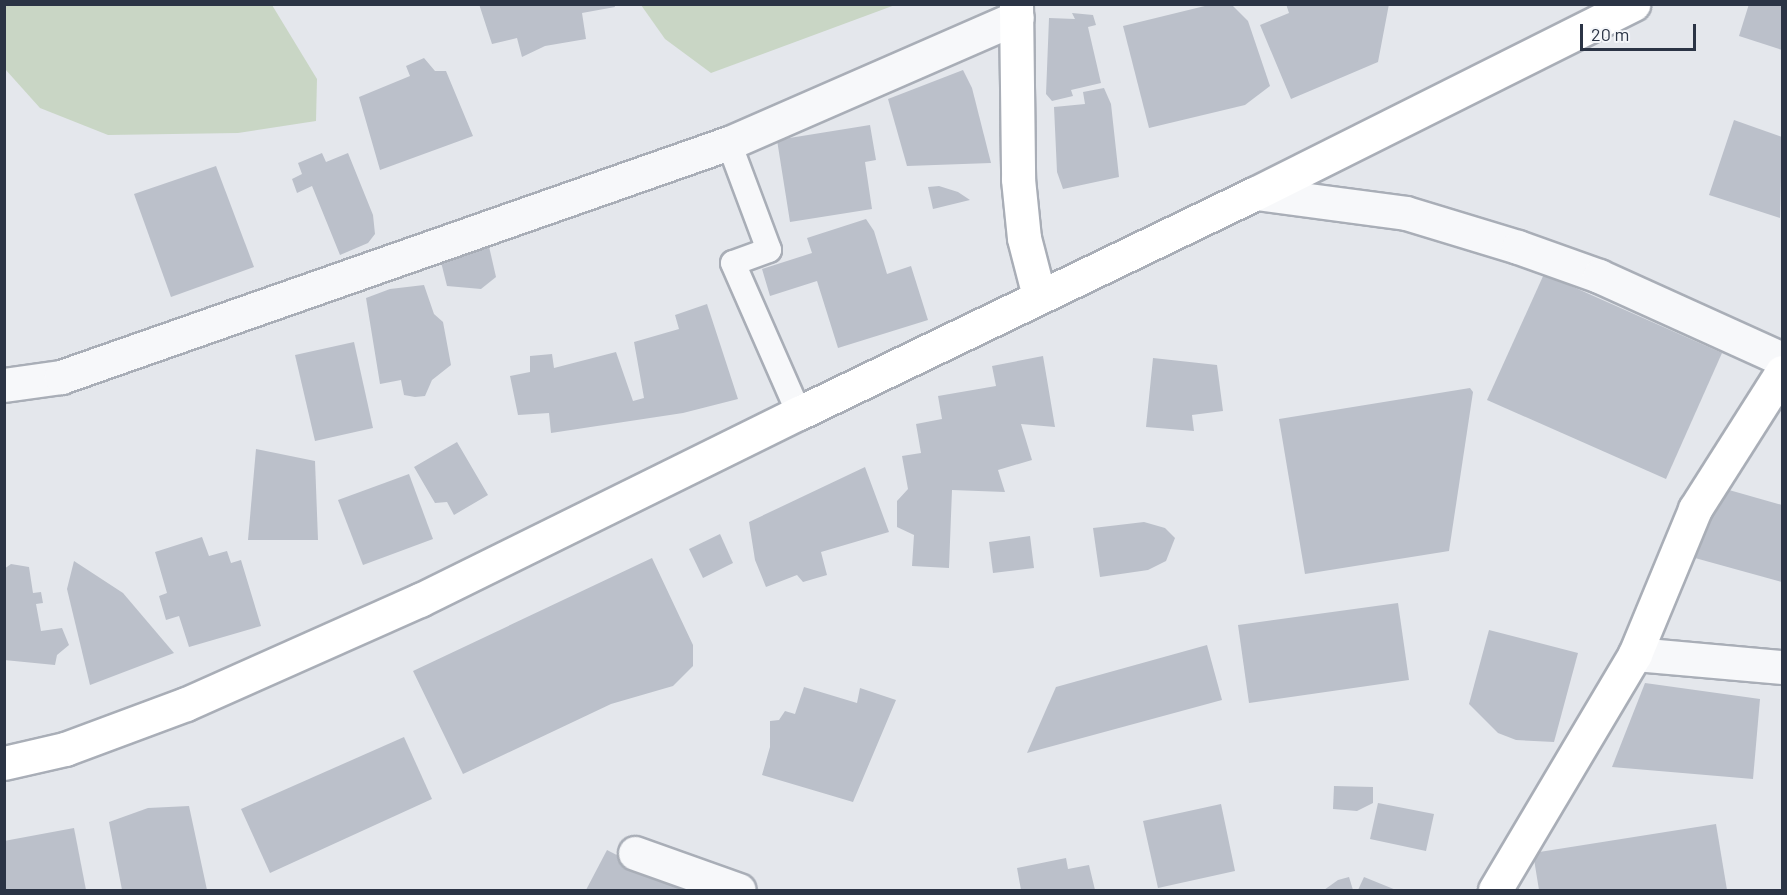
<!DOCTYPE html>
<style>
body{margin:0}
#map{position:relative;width:1787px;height:895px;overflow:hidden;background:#e4e7ec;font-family:Barlow,sans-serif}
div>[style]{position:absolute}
.green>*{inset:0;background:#c9d6c5}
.building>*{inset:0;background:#bbc0ca}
.roads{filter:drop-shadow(2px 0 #a9aeb7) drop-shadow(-2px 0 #a9aeb7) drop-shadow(0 2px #a9aeb7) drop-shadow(0 -2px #a9aeb7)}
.lane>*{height:24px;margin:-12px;padding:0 12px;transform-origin:12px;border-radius:12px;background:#f7f8fa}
.street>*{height:33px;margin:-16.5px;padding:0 16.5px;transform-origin:16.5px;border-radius:16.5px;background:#f7f8fa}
.secondary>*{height:33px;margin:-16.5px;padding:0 16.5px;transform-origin:16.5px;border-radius:16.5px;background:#fff}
.highway>*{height:33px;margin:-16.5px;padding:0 16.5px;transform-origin:16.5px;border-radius:16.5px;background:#fff}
span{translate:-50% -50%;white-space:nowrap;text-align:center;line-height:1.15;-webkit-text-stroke:6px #f4f6f9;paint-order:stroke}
.frame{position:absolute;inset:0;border:6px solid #2b3445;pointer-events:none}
.scale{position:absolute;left:1580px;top:24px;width:116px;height:27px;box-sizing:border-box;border:3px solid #2b3445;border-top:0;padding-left:8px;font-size:18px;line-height:21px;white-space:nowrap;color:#2b3445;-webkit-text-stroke:4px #f4f6f9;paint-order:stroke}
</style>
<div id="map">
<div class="green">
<i style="clip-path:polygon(5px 4px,272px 5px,317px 79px,316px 121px,238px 133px,108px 135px,40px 108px,5px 69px)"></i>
<i style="clip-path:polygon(641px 5px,895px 5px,711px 73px,665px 39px)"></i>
</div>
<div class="building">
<i style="clip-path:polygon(479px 4px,614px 4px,615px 7px,582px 13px,586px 39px,545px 46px,522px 57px,517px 38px,492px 44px)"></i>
<i style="clip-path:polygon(1213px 4px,1231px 4px,1248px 21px,1270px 86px,1245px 105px,1149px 128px,1123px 26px)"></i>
<i style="clip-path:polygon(1286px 4px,1389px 4px,1378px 62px,1291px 99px,1260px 25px,1289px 13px)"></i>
<i style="clip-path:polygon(1749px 4px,1782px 4px,1782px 50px,1739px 36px)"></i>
<i style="clip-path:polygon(1072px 13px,1093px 15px,1096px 25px,1088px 27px,1101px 83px,1071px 90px,1073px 96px,1052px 101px,1046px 94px,1049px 18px,1075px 19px)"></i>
<i style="clip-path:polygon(424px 58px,435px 71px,446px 71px,473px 136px,380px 170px,359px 97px,410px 76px,406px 66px)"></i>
<i style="clip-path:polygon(963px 70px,972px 88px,991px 163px,907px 166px,888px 99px)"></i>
<i style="clip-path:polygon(1104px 88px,1111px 104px,1119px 177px,1063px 189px,1057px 172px,1054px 107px,1085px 104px,1083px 92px)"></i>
<i style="clip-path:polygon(1734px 120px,1782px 137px,1780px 218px,1709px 195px)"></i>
<i style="clip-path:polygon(870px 125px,876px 160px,865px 162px,872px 209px,790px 222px,777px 140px)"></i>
<i style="clip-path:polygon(322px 153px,326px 162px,348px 153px,373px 215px,375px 234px,368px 243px,340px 255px,312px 186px,297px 193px,292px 179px,302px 174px,298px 163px)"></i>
<i style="clip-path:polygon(216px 166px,254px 267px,171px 297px,134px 194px)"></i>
<i style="clip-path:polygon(939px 186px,958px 192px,970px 200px,933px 209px,928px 187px)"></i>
<i style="clip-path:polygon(866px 219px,874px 231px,887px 274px,911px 266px,928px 320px,838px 348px,817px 281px,770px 296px,762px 269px,812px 253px,807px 238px)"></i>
<i style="clip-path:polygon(488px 242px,496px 277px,481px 289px,447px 286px,439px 254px)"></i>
<i style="clip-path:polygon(1544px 274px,1722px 353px,1666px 479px,1487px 400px)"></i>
<i style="clip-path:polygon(424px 285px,434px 314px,443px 322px,451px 365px,432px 380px,425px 396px,415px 397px,404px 395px,401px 380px,380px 384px,366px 298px,390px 289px)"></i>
<i style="clip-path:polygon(707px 304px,738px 399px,683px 413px,551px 433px,549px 413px,518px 415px,510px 376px,530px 372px,530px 356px,552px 354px,554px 368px,616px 352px,633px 401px,644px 398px,634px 342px,679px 329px,675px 315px)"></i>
<i style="clip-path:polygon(354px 342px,373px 428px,315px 441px,295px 355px)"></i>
<i style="clip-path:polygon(1043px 356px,1055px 427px,1021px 424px,1032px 460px,998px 470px,1005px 492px,952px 490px,949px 568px,912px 566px,914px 535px,897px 527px,897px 501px,908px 489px,902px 456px,921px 453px,916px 424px,942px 419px,938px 396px,996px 386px,992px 366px)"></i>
<i style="clip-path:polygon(1153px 358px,1217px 365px,1223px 411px,1192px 415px,1194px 431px,1146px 427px)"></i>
<i style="clip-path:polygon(1470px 388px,1473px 392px,1449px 551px,1305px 574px,1279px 419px)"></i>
<i style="clip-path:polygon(457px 442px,488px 495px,454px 515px,447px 502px,435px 503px,414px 467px)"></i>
<i style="clip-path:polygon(256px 449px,315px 461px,318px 540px,248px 540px)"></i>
<i style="clip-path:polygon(865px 467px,889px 532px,821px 552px,827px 575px,803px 582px,797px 575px,766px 587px,755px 560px,749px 522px)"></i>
<i style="clip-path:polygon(409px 474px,433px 539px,363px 565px,338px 500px)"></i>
<i style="clip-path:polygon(1715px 486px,1782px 505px,1782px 582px,1695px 558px)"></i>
<i style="clip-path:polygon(1144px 522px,1165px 528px,1175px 538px,1166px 561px,1148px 570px,1100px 577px,1093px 528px)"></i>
<i style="clip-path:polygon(720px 534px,733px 563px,703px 578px,689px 549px)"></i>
<i style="clip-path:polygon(1030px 536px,1034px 568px,993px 573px,989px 542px)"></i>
<i style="clip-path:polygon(202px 537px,209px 556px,227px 551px,231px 563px,241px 560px,261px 626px,189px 647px,179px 616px,166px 620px,159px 596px,167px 593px,155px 552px)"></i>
<i style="clip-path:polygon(652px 558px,693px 645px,693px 666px,673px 686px,611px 704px,463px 774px,413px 671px)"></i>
<i style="clip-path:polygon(74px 561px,123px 593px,174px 653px,90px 685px,67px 589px)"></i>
<i style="clip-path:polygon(11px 564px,29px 567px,33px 593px,41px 592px,43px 603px,36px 604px,41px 631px,62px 628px,69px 645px,57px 655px,55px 665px,4px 660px,4px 569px)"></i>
<i style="clip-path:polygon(1398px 603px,1409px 680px,1249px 703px,1238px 625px)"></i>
<i style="clip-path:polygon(1489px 630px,1578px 653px,1554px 742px,1516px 740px,1498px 733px,1469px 704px)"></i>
<i style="clip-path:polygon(1207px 645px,1222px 700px,1027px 753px,1056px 687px)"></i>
<i style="clip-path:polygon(1645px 683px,1760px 699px,1753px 779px,1612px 767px)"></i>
<i style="clip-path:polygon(804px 687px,857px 703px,860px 688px,896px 700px,853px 802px,762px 775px,770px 747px,770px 721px,779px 720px,785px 711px,795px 714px)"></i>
<i style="clip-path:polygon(404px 737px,432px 799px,270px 873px,241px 809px)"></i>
<i style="clip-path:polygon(1334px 786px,1373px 787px,1373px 803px,1357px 811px,1333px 809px)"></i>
<i style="clip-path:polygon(1378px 803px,1434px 814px,1426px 851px,1370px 839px)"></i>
<i style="clip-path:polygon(1221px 804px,1235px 871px,1158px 888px,1143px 821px)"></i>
<i style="clip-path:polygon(189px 806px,207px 890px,122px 890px,109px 822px,148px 808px)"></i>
<i style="clip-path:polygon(1716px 824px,1727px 890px,1539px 890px,1533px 853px)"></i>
<i style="clip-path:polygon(74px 828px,86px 890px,4px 890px,4px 841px)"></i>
<i style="clip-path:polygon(607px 850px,685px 890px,586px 890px)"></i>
<i style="clip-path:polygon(1066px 858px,1068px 869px,1089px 865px,1095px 890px,1021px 890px,1017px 868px)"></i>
<i style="clip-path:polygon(1349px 877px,1353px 890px,1324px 890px,1338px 880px)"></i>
<i style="clip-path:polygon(1364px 877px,1396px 890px,1358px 890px)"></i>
</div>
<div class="roads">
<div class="lane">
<i style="left:729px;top:143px;width:114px;rotate:69.5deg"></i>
<i style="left:769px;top:250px;width:38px;rotate:160deg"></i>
<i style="left:733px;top:263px;width:164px;rotate:66.3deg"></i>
</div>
<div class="street">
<i style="left:1256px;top:193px;width:151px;rotate:7.6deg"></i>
<i style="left:1406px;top:213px;width:117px;rotate:16.9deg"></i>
<i style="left:1518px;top:247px;width:86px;rotate:19.7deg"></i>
<i style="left:1599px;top:276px;width:201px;rotate:24.4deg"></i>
<i style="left:4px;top:385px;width:58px;rotate:-8deg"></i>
<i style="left:61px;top:377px;width:708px;rotate:-19.31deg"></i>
<i style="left:729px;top:143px;width:314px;rotate:-23.6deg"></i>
<i style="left:1635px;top:654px;width:148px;rotate:5.1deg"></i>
<i style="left:635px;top:853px;width:110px;rotate:19.6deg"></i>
</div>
<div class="secondary">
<i style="left:1016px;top:4px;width:175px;rotate:89.3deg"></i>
<i style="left:1018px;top:179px;width:59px;rotate:84.2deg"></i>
<i style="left:1024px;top:238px;width:60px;rotate:75.5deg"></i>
<i style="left:1495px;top:890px;width:274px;rotate:-59.3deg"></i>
<i style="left:1635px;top:654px;width:157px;rotate:-67.5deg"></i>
<i style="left:1695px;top:509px;width:162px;rotate:-57.6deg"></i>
</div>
<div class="highway">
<i style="left:4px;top:763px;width:63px;rotate:-12.9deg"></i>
<i style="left:65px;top:749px;width:129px;rotate:-20.4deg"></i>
<i style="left:186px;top:704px;width:256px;rotate:-24deg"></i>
<i style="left:420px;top:600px;width:423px;rotate:-26.3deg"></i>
<i style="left:799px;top:413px;width:507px;rotate:-25.71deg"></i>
<i style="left:1256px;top:193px;width:422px;rotate:-26.6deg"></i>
</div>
</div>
<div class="frame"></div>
<div class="scale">20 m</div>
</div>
